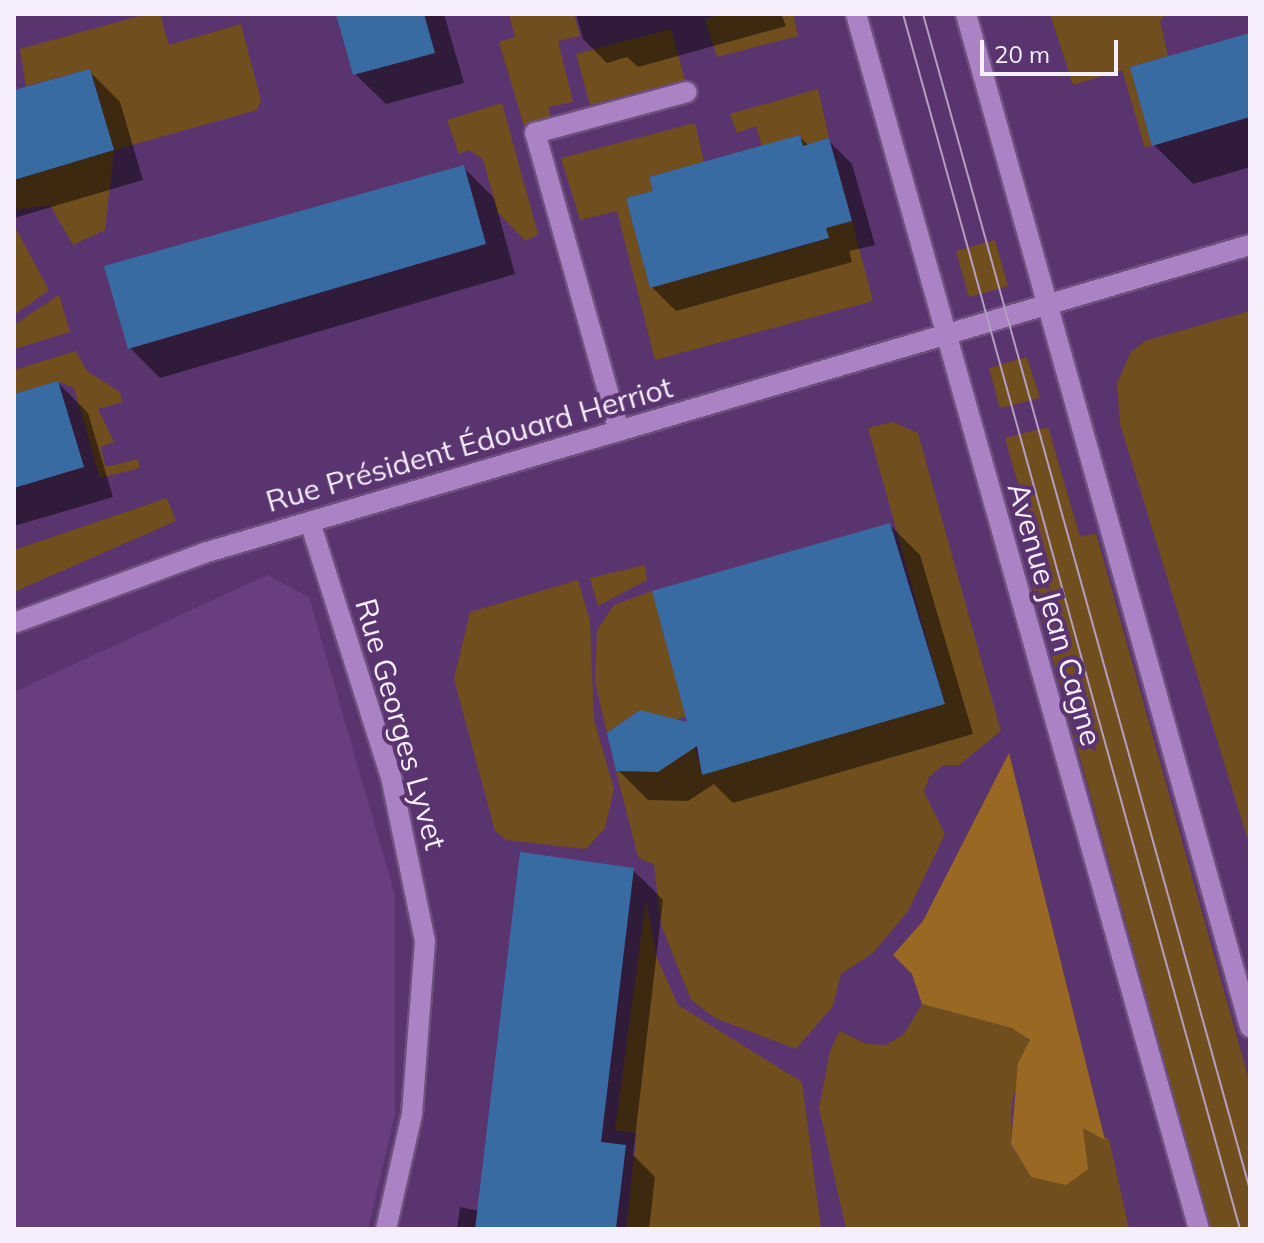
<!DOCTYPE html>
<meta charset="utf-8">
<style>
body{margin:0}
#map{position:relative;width:1264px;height:1243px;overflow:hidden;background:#5a346f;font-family:Mulish,sans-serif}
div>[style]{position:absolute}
.built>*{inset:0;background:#683e7e}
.green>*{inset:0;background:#714e1d}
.forest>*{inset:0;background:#996923}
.shadow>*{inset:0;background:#0007}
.building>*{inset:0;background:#396ba3}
.roads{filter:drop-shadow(2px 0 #6e507e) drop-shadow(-2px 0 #6e507e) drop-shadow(0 2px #6e507e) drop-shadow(0 -2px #6e507e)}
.service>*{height:20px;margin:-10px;padding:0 10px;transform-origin:10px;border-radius:10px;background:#ab82c4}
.minor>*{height:20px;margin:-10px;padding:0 10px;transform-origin:10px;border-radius:10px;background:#ab82c4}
.tertiary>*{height:20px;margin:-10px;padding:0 10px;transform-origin:10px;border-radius:10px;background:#ab82c4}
.tram>*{height:2px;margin:-1px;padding:0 1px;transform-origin:1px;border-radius:1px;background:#b49fc0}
span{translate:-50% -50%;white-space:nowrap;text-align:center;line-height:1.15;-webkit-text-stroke:8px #5a346f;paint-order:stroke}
.street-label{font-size:30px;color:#f6eefc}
.frame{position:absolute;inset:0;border:16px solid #f6eefc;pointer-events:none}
.scale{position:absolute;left:980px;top:40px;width:138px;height:36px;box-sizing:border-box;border:4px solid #f6eefc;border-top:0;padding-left:10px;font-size:24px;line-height:28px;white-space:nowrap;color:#f6eefc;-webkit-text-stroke:6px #5a346f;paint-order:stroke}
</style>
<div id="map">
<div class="built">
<i style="clip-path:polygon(267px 575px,309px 597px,395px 895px,395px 1113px,368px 1229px,14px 1229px,14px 692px)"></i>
</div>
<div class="green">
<i style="clip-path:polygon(147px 14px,160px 14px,169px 45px,241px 24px,261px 101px,257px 110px,114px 150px,105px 230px,73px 245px,50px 205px,14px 210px,14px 180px,114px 150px,90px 69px,26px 86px,20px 49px)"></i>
<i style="clip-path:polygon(509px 14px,574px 14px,580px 36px,558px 41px,573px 102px,548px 107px,552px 122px,524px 126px,499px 42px,515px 37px)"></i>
<i style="clip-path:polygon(723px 14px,793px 14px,798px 36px,717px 57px,705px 19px)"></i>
<i style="clip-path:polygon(1050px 14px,1166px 14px,1160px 21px,1168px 56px,1130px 67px,1152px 146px,1145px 148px,1122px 70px,1073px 85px)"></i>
<i style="clip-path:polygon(671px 29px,685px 80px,590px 105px,576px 54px)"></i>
<i style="clip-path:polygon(818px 89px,829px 138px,803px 146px,800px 135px,762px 146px,756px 126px,737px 133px,730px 114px)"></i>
<i style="clip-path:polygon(502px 103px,538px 234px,526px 241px,498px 213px,483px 159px,469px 150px,459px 154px,447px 120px)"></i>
<i style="clip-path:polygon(695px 123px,704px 162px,649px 177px,653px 191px,626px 198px,650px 288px,769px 245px,772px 255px,828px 239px,826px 228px,852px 221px,873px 301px,655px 360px,617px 211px,580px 220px,561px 158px)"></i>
<i style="clip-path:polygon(14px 225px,49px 290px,14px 315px)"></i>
<i style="clip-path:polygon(995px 240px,1008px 286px,969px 297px,956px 251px)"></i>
<i style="clip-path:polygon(59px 295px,70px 332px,14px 349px,14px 325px)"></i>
<i style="clip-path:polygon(1250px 311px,1250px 847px,1120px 424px,1117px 383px,1131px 352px,1145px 341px)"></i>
<i style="clip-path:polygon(76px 351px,87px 371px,120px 392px,122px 402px,98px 409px,114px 442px,100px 447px,106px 467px,138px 459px,140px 468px,100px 478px,74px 388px,58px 381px,14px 394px,14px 370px)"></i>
<i style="clip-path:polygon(1027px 357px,1040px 398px,1000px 408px,989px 368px)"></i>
<i style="clip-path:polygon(893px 422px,918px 433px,1001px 731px,959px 765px,943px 765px,929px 777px,924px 792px,945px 834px,908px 911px,873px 953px,841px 974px,833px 1006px,796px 1049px,715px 1018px,691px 1000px,661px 924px,654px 865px,638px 857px,616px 771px,658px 772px,674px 746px,693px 741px,702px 774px,945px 704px,868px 428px)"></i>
<i style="clip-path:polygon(1048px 427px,1080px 537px,1096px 533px,1250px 1084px,1250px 1229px,1211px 1229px,1025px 559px,1038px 555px,1005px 438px)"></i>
<i style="clip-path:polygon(167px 498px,176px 521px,14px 592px,14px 550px)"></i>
<i style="clip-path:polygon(645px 565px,647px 580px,598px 606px,590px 578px)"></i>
<i style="clip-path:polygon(578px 580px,590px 621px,594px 720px,614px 789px,605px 828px,586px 849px,506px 840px,495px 831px,454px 679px,470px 612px)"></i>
<i style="clip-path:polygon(652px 591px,686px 716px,664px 723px,640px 710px,607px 733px,595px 682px,597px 630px,614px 605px)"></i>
<i style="clip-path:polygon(646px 900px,657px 958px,678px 1005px,802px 1082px,821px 1229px,626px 1229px,637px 1133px,615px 1130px)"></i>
<i style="clip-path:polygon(922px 1004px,1013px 1028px,1030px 1041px,1012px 1101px,1011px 1145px,1031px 1177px,1083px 1127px,1109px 1139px,1129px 1229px,846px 1229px,819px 1108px,830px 1051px,840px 1031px,866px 1044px,886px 1045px,904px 1034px)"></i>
</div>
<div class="forest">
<i style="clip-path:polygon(1009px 753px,1105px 1140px,1083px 1128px,1088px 1169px,1066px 1185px,1031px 1177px,1011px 1144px,1018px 1063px,1030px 1040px,1012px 1028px,922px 1004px,912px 974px,893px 955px,923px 921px)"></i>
</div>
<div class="shadow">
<i style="clip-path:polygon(338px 14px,444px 14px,464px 83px,386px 104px,355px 74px)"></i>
<i style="clip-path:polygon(576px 14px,789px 14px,782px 16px,786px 26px,638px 67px,627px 57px,607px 63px,583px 39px)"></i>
<i style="clip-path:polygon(1250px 34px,1250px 167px,1193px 184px,1154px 145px)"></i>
<i style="clip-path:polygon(89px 71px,120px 102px,143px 180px,14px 218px,14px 92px)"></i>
<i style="clip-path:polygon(800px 137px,809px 146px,828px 140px,852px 164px,875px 245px,849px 251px,852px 262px,676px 311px,652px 287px,656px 192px)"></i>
<i style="clip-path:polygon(463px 167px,494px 198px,515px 274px,160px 378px,130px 348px)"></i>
<i style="clip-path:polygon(58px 383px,88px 413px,113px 497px,14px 526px,14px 396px)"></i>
<i style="clip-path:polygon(890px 525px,920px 555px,973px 734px,733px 803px,714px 784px,688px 801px,648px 800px,618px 770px,690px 724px)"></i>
<i style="clip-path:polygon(633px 870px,663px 900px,633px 1155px,655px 1177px,649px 1229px,457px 1229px,460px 1207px,479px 1211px)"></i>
</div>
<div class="building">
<i style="clip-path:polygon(336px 14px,424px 14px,435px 53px,353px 75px)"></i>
<i style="clip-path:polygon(1250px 33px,1250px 117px,1152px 146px,1130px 67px)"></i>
<i style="clip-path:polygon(90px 69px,114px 150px,14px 180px,14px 90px)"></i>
<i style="clip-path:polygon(800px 135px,803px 146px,829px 138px,852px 221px,826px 228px,829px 238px,650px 288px,626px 198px,653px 191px,649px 177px)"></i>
<i style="clip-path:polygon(464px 165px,486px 244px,128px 349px,104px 266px)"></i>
<i style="clip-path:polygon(58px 381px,84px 467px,14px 488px,14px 394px)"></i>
<i style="clip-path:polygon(890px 523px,945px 704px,702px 775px,697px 746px,658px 772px,616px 771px,607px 733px,640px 710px,687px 722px,652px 591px)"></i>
<i style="clip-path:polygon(520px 852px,634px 868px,601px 1142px,626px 1145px,616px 1228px,475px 1229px)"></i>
</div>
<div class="roads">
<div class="service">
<i style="left:619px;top:431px;width:310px;rotate:-105.7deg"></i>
<i style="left:535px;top:133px;width:157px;rotate:-15.1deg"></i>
</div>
<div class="minor">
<i style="left:310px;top:522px;width:268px;rotate:72.4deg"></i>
<i style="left:391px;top:777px;width:167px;rotate:78.3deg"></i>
<i style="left:425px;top:941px;width:173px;rotate:94.3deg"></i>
<i style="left:412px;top:1114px;width:118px;rotate:102.7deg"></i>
<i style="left:14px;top:623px;width:202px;rotate:-20.2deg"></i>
<i style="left:204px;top:553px;width:1090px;rotate:-16.41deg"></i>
</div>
<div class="tertiary">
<i style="left:856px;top:14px;width:1262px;rotate:74.24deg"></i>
<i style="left:966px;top:14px;width:1052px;rotate:74.34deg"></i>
</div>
</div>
<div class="tram">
<i style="left:903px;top:14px;width:1261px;rotate:74.5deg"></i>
<i style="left:923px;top:14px;width:1221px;rotate:74.46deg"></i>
</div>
<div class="street-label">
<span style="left:469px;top:444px;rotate:-16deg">Rue Président Édouard Herriot</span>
<span style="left:1055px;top:614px;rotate:74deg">Avenue Jean Cagne</span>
<span style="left:401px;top:724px;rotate:74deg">Rue Georges Lyvet</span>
</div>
<div class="frame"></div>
<div class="scale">20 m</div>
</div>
